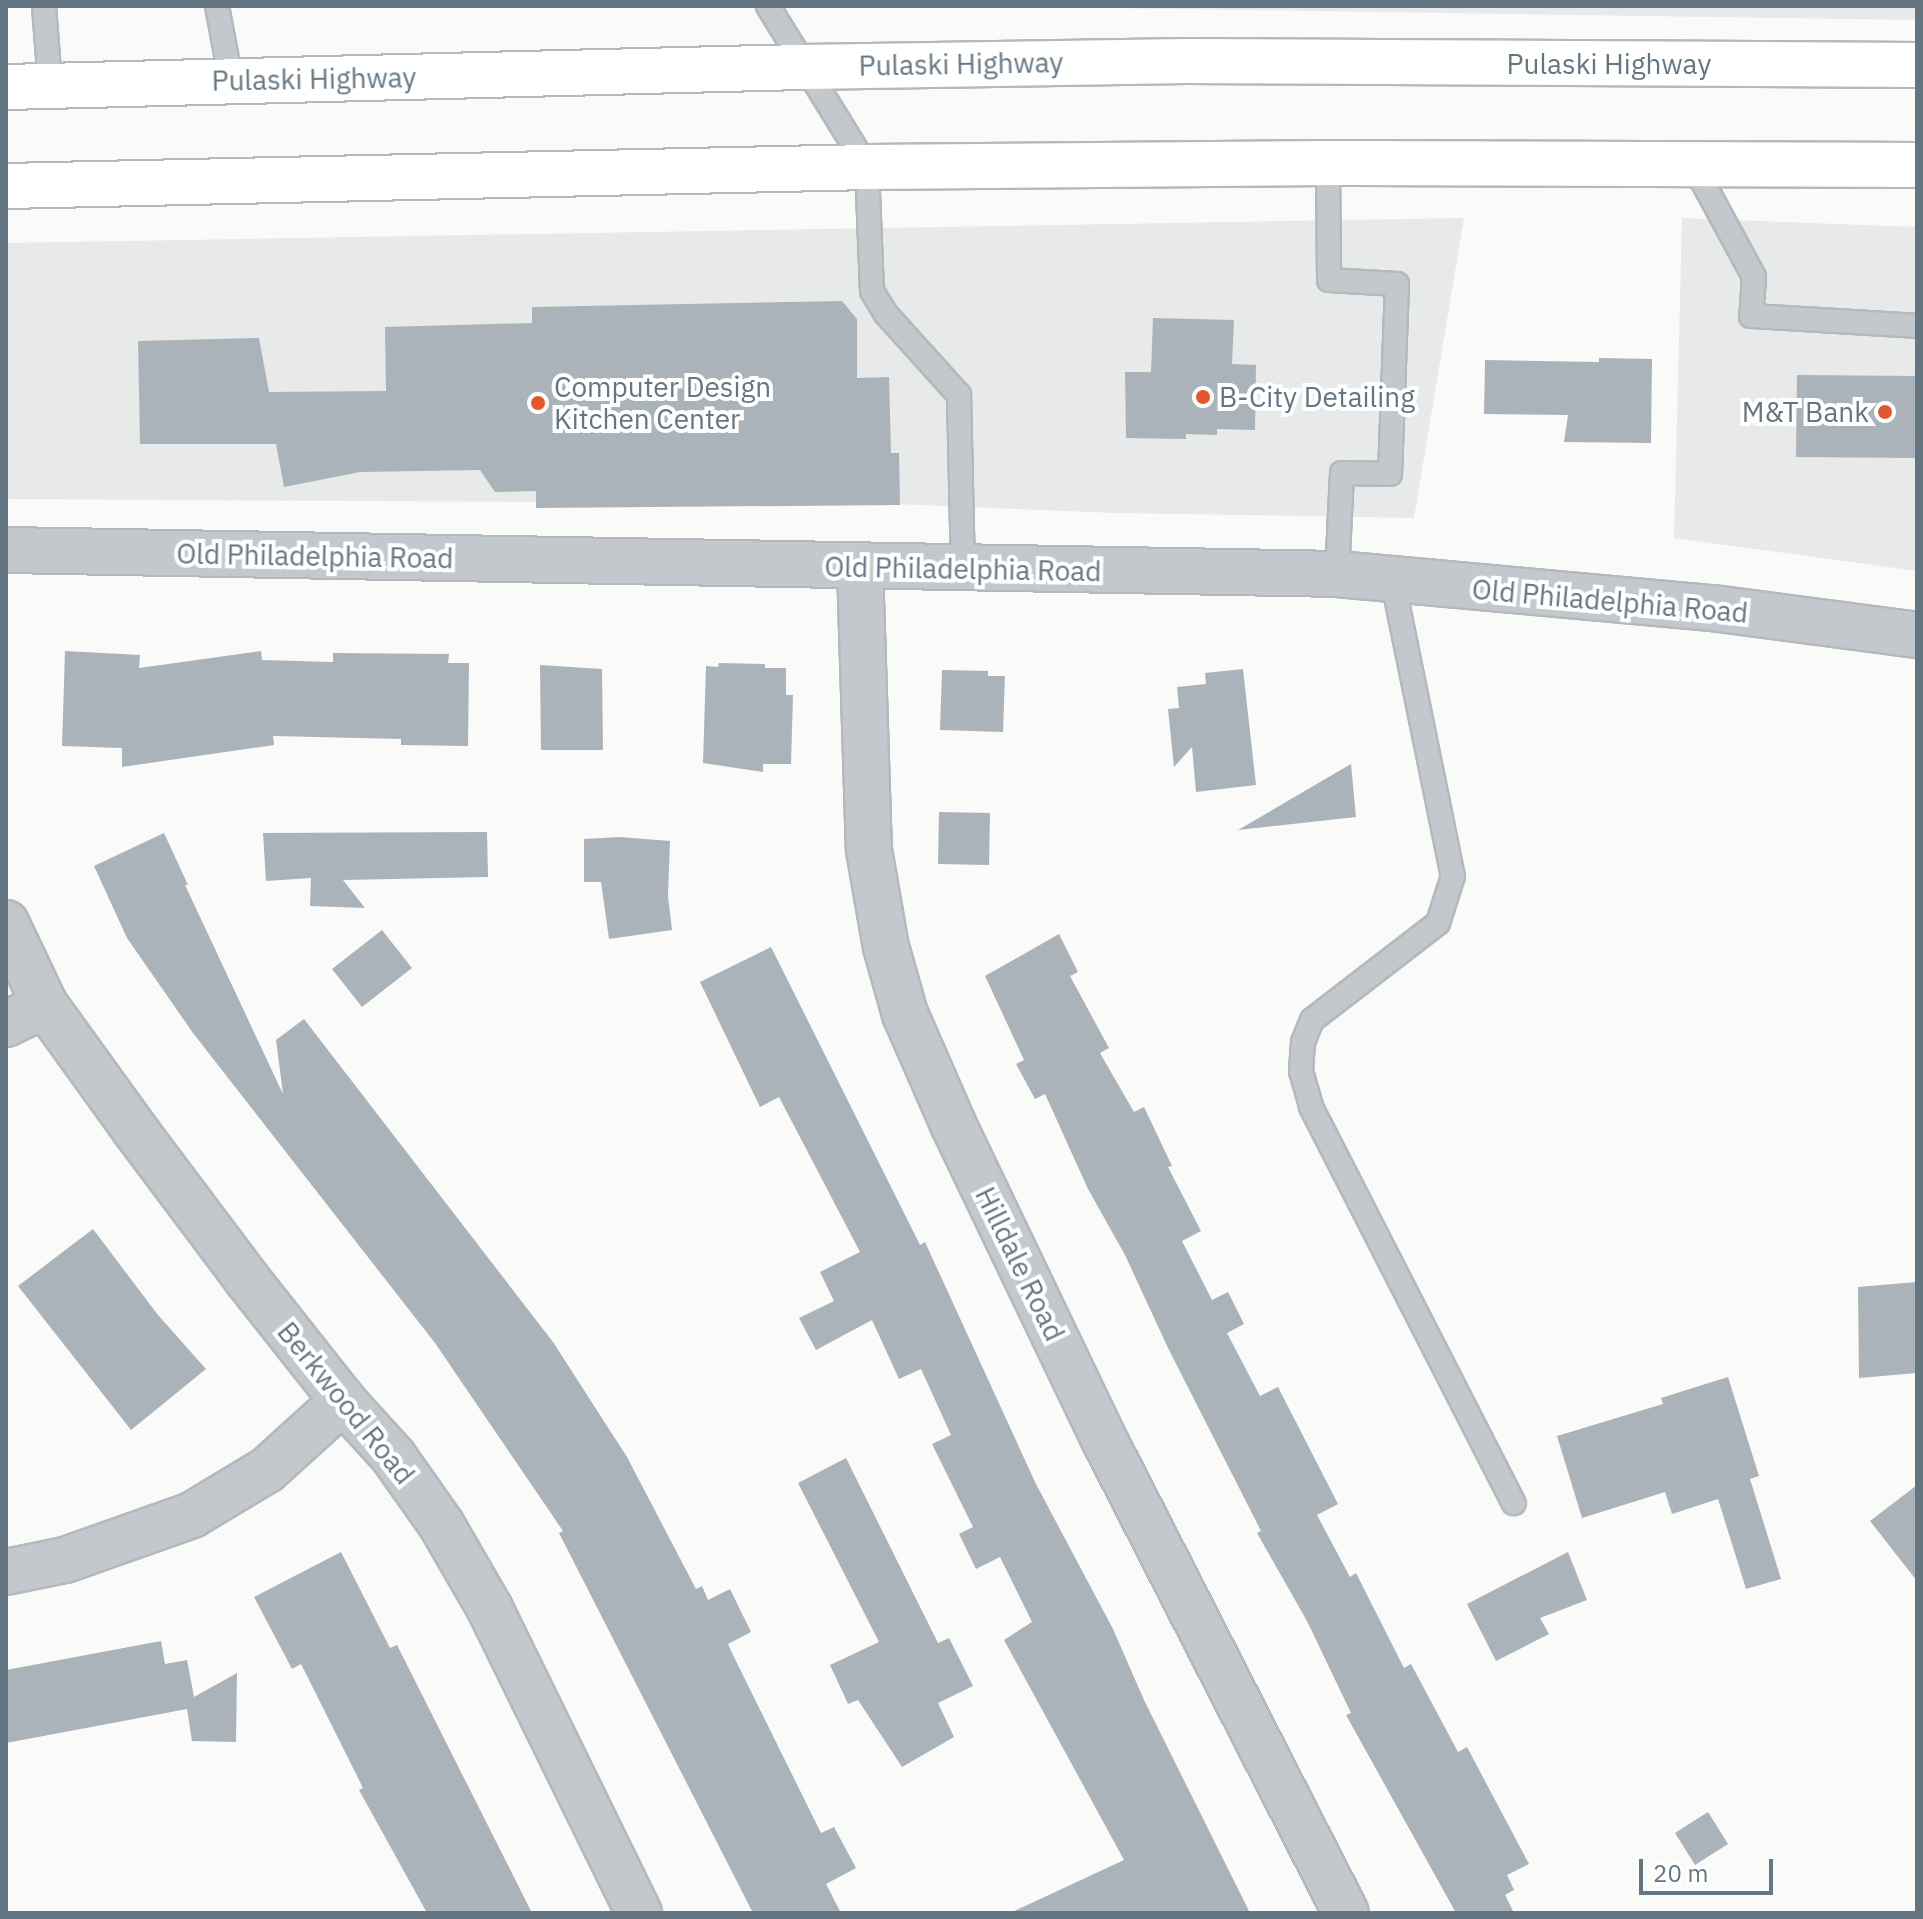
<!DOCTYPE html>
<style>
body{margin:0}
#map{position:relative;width:1923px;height:1919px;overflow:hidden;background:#fafaf8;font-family:"IBM Plex Sans",sans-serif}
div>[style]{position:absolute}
.built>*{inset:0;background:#e8e9e9}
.building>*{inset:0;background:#aab3b9}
.roads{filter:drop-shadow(2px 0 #b4b9bd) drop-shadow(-2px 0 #b4b9bd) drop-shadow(0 2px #b4b9bd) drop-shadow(0 -2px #b4b9bd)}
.lane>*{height:22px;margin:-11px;padding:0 11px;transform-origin:11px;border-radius:11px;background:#c3c8cc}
.street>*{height:44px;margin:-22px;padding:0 22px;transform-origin:22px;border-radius:22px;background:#c3c8cc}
.highway>*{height:44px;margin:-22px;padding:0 22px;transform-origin:22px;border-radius:22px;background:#fff}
.dots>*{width:22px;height:22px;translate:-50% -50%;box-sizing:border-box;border:4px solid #fff;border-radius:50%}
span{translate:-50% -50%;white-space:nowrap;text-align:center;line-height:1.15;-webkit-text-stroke:8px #fff;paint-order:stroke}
.street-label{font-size:28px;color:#657683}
.poi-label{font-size:28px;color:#657683}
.left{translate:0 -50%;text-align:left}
.right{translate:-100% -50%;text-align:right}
.frame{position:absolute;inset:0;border:8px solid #657683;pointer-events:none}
.scale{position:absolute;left:1639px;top:1859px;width:134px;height:36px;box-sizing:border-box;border:4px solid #657683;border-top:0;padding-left:10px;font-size:24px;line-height:28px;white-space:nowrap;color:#657683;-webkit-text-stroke:6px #fff;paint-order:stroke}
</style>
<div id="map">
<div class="built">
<i style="clip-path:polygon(977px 6px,1917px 6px,1917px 20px)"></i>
<i style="clip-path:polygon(1464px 218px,1414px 518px,1116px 513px,896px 504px,6px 499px,6px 243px)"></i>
<i style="clip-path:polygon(1682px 218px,1917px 227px,1917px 571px,1674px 538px)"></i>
</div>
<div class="building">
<i style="clip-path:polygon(842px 301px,857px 319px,857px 378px,889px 377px,891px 453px,899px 453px,900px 505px,536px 508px,536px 491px,495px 492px,480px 470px,360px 472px,284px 487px,276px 444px,140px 444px,138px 341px,259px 338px,269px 392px,386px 391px,385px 327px,532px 323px,532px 307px)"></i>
<i style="clip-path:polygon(1153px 318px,1234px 320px,1232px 364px,1256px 365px,1255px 430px,1217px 429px,1217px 435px,1186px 434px,1186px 439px,1126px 438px,1125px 372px,1151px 372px)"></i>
<i style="clip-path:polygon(1599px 358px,1652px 359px,1651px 443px,1564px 442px,1568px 415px,1484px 414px,1485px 360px,1599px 362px)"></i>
<i style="clip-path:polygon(1797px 375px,1917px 376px,1917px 458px,1796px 457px)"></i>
<i style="clip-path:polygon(65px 651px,140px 655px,139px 668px,261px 651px,262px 660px,333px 662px,333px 653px,449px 654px,448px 663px,469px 663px,468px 746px,401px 745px,401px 739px,273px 736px,274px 745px,122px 767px,122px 748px,62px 746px)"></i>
<i style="clip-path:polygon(719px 663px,765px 664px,765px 668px,786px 668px,786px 695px,793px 695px,791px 764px,763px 764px,763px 772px,703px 763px,706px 666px,718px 667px)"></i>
<i style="clip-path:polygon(540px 665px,602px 669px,603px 750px,541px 750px)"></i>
<i style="clip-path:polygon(1243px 669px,1256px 785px,1196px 792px,1192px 747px,1174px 767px,1168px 709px,1179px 708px,1177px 687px,1206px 684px,1205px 673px)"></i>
<i style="clip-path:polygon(942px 670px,988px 671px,988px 676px,1005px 676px,1003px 732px,940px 730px)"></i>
<i style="clip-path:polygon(1351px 764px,1356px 817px,1238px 830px)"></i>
<i style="clip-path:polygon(939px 812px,990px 813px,989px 865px,938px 864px)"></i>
<i style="clip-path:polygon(487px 832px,488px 877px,343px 880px,365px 908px,310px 906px,311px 878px,266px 881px,263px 833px)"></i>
<i style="clip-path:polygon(164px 833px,188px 885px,185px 885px,283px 1094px,276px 1040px,304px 1019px,553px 1342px,627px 1457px,696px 1589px,702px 1586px,708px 1600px,730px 1589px,751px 1632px,728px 1644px,733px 1655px,821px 1833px,834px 1827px,856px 1868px,826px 1884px,841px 1913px,753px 1913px,559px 1533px,563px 1531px,435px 1343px,193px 1033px,127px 938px,94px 866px)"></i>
<i style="clip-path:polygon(620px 837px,670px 841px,668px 896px,672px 930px,609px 939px,601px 882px,584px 882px,584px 839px)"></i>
<i style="clip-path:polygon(382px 930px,412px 968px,362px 1007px,332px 969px)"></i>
<i style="clip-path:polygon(1059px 934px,1078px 972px,1070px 976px,1109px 1048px,1100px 1053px,1134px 1112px,1144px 1107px,1172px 1166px,1168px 1167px,1201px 1231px,1182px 1241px,1212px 1300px,1228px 1292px,1244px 1324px,1227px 1333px,1260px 1396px,1278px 1387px,1338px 1504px,1317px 1515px,1350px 1577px,1356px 1573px,1404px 1668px,1411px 1664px,1458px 1752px,1467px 1747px,1529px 1864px,1507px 1875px,1514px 1890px,1505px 1895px,1514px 1913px,1456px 1913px,1346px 1715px,1351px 1713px,1307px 1621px,1257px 1533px,1261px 1531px,1168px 1348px,1125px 1255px,1088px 1189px,1045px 1094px,1035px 1099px,1016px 1064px,1024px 1060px,985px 976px)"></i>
<i style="clip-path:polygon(771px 947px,920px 1245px,925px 1242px,1036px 1484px,1113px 1629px,1144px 1700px,1250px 1913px,1010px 1913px,1124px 1860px,1004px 1640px,1032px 1622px,1000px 1557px,976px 1569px,959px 1534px,973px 1527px,932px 1444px,951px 1435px,921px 1369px,899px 1379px,872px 1320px,816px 1350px,799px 1318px,834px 1301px,820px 1272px,860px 1252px,779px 1097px,760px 1107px,700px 982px)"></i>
<i style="clip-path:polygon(93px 1229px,158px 1315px,206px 1369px,131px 1430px,18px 1286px)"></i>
<i style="clip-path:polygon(1917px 1282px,1917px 1373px,1859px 1378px,1858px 1287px)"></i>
<i style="clip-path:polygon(1728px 1377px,1759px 1476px,1750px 1479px,1781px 1579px,1746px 1589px,1718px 1499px,1672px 1514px,1665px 1492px,1582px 1518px,1557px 1436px,1663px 1404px,1661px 1398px)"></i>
<i style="clip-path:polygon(846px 1458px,938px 1643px,949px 1638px,973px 1686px,938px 1703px,954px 1737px,902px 1767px,858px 1700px,848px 1704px,830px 1665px,879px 1642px,798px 1483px)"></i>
<i style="clip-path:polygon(1917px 1485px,1917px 1581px,1870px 1521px)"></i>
<i style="clip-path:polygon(341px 1552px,390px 1648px,397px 1645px,532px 1913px,427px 1913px,359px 1790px,363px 1788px,301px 1664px,292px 1669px,254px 1597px)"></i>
<i style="clip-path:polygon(1568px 1552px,1587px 1600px,1540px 1618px,1549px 1634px,1496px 1661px,1467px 1604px)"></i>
<i style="clip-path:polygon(161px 1641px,165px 1664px,187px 1660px,194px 1697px,237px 1673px,236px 1742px,192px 1741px,187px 1709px,6px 1743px,6px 1670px)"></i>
<i style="clip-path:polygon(1708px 1812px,1728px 1844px,1695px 1865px,1675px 1833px)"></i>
</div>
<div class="roads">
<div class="lane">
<i style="left:44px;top:6px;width:78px;rotate:85.6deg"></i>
<i style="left:217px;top:6px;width:76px;rotate:79.4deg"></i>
<i style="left:768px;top:6px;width:189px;rotate:58.4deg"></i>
<i style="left:867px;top:167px;width:124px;rotate:87.7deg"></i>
<i style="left:872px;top:291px;width:27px;rotate:59deg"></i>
<i style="left:886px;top:314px;width:109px;rotate:48deg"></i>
<i style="left:959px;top:395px;width:174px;rotate:88.7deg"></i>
<i style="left:1328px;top:163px;width:117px;rotate:89.5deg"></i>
<i style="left:1329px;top:280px;width:68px;rotate:3.4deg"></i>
<i style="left:1397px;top:284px;width:190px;rotate:92.1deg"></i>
<i style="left:1390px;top:474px;width:48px;rotate:-178.8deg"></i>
<i style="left:1342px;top:473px;width:101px;rotate:92.8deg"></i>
<i style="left:1693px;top:164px;width:128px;rotate:61.6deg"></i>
<i style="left:1754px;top:277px;width:39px;rotate:94deg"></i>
<i style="left:1751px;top:316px;width:166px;rotate:3.4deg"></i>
<i style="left:1393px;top:582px;width:300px;rotate:78.5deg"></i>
<i style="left:1453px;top:876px;width:49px;rotate:107.7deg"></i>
<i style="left:1438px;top:923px;width:159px;rotate:142.4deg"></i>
<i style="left:1312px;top:1020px;width:24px;rotate:112deg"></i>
<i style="left:1303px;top:1042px;width:29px;rotate:94deg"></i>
<i style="left:1301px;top:1071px;width:37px;rotate:74deg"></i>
<i style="left:1311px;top:1107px;width:445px;rotate:62.9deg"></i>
</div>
<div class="street">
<i style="left:6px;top:550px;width:1331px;rotate:1.03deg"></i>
<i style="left:1337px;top:574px;width:385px;rotate:5.2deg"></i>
<i style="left:1720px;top:609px;width:199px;rotate:7.5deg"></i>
<i style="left:860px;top:567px;width:283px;rotate:88.2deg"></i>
<i style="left:869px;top:850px;width:98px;rotate:80.1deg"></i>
<i style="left:886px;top:947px;width:70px;rotate:74.2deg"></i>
<i style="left:905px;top:1014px;width:120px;rotate:66.4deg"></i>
<i style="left:953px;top:1124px;width:356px;rotate:64.4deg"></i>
<i style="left:1107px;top:1445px;width:525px;rotate:62.95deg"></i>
<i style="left:6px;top:923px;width:91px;rotate:64.6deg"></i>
<i style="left:45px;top:1005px;width:154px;rotate:54.2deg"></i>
<i style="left:135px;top:1130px;width:185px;rotate:53.1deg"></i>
<i style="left:246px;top:1278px;width:157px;rotate:51.7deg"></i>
<i style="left:343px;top:1401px;width:74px;rotate:47.7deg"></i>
<i style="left:393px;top:1456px;width:83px;rotate:54.8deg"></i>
<i style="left:441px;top:1524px;width:98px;rotate:60deg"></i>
<i style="left:490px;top:1609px;width:339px;rotate:63.9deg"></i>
<i style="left:6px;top:1024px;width:43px;rotate:-26deg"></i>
<i style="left:6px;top:1572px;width:60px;rotate:-11.5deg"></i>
<i style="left:65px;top:1560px;width:135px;rotate:-19.5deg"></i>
<i style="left:192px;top:1515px;width:87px;rotate:-31deg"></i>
<i style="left:267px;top:1470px;width:103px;rotate:-42.2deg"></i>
</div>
<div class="highway">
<i style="left:6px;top:87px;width:798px;rotate:-1.44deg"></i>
<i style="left:804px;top:67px;width:383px;rotate:-0.9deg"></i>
<i style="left:1187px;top:61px;width:730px;rotate:0.31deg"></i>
<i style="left:6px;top:186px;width:861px;rotate:-1.26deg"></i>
<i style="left:867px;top:167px;width:461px;rotate:-0.5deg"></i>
<i style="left:1328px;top:163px;width:589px;rotate:0.19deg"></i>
</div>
</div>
<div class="dots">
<i style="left:1203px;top:397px;background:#e4572e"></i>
<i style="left:538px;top:403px;background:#e4572e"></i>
<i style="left:1885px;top:412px;background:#e4572e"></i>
</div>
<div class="street-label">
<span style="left:961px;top:64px;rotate:-1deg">Pulaski Highway</span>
<span style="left:1609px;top:64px">Pulaski Highway</span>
<span style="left:314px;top:79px;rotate:-1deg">Pulaski Highway</span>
<span style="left:315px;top:556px;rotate:1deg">Old Philadelphia Road</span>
<span style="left:963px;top:569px;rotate:1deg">Old Philadelphia Road</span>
<span style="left:1610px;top:601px;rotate:5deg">Old Philadelphia Road</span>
<span style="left:1020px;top:1264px;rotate:64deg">Hilldale Road</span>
<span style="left:346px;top:1403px;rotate:51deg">Berkwood Road</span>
</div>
<div class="poi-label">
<span class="left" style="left:554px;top:403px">Computer Design<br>Kitchen Center</span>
<span class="left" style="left:1219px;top:397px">B-City Detailing</span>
<span class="right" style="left:1869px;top:412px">M&amp;T Bank</span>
</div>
<div class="frame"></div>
<div class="scale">20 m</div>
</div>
